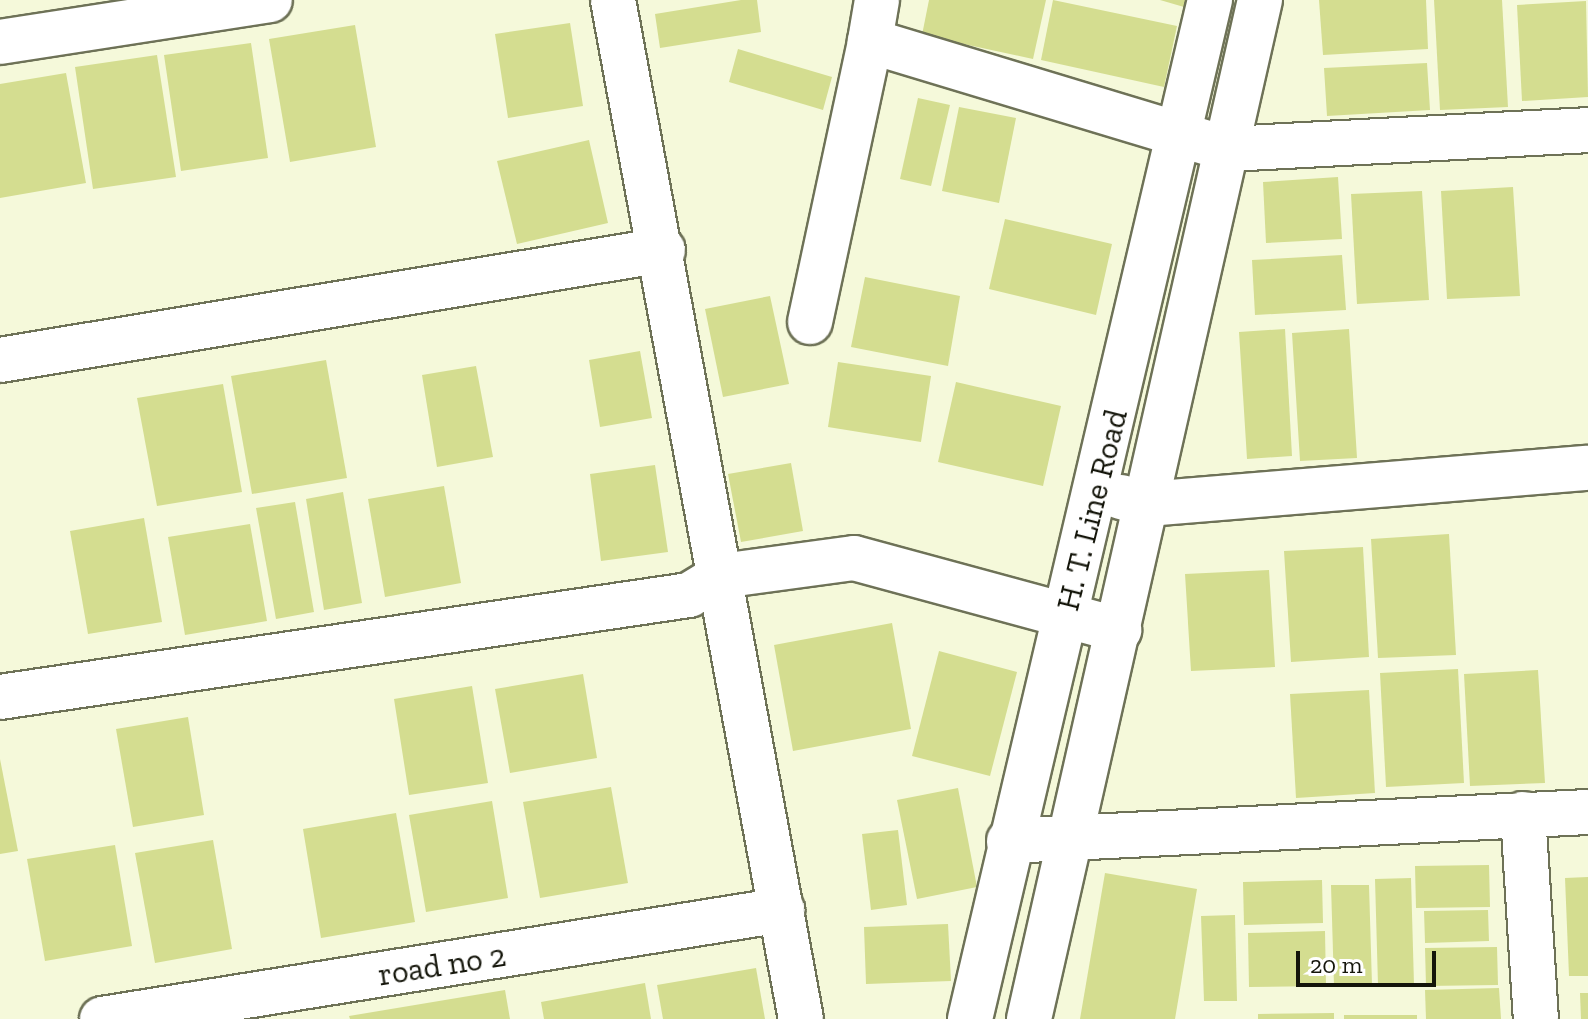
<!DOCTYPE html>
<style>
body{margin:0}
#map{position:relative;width:1588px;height:1019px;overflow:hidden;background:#f5f9da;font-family:"Zilla Slab",serif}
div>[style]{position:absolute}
.building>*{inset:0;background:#d4dd90}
.roads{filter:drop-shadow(2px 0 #6e7257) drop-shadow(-2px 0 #6e7257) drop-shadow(0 2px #6e7257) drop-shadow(0 -2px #6e7257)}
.minor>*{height:44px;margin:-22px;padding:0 22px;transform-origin:22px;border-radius:22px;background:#fff}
.tertiary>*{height:44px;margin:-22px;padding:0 22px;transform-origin:22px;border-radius:22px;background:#fff}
span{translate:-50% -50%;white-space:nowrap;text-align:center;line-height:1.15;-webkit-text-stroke:8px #fff;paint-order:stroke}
.street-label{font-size:32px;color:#14150a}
.scale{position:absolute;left:1296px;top:951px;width:140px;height:36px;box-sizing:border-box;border:4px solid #14150a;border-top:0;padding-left:10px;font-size:24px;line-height:28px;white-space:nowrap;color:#14150a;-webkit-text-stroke:6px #fff;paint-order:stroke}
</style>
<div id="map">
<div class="building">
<i style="clip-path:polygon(741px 0,757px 0,761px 32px,660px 48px,655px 14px)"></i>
<i style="clip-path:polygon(929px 0,1046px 0,1033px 59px,922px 35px)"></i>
<i style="clip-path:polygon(1053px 0,1177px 26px,1164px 87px,1041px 60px)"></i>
<i style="clip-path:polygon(1160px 0,1186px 0,1184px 7px)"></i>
<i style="clip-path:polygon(1319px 0,1426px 0,1428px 49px,1323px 55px)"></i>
<i style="clip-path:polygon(1434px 0,1502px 0,1508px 107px,1440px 110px)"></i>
<i style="clip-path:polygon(1586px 1px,1588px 97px,1522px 101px,1517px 5px)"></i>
<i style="clip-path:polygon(570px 23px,583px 106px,508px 118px,495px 34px)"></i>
<i style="clip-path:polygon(355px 25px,376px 147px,290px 162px,269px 39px)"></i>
<i style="clip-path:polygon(251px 43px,268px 158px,181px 171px,164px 55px)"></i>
<i style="clip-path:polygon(738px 49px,832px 77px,823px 110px,729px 82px)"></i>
<i style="clip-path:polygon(157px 55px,176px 177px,93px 189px,75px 67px)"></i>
<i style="clip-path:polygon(1427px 63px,1430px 110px,1327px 116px,1324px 68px)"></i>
<i style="clip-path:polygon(66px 73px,86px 183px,0 198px,0 84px)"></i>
<i style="clip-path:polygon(918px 98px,950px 105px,931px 186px,900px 179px)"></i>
<i style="clip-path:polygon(959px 107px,1016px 118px,999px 203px,942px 191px)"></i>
<i style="clip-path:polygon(589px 140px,608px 223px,517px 244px,497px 161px)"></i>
<i style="clip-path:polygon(1338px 177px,1342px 239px,1266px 243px,1263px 182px)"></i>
<i style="clip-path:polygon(1513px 187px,1520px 296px,1447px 299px,1441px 191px)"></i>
<i style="clip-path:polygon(1422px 191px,1429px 300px,1357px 304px,1351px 194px)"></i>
<i style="clip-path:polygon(1005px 219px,1112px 244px,1096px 315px,989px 289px)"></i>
<i style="clip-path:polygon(1342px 255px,1346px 310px,1255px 315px,1252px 260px)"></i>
<i style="clip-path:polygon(865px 277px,960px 296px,948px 366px,851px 347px)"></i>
<i style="clip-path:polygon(770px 296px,789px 384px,723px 397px,705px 309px)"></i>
<i style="clip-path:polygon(1285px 329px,1292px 456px,1247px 459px,1239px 332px)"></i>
<i style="clip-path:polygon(1349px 329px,1357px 458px,1300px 461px,1292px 333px)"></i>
<i style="clip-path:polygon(640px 351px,652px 418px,600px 427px,589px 360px)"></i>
<i style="clip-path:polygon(326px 360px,347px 478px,252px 494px,231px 376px)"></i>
<i style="clip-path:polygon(838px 362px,931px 376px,921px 442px,828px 427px)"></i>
<i style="clip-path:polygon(476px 366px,493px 457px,437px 467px,422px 375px)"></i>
<i style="clip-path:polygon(956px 382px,1061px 406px,1043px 486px,938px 462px)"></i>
<i style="clip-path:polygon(223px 384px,242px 492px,157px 506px,137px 398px)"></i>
<i style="clip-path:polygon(791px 463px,803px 531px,741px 542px,728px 474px)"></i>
<i style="clip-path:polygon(655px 465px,668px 552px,601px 561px,590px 474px)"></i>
<i style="clip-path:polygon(444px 486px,461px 583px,385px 597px,368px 499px)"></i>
<i style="clip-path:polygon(343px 492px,362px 603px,324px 610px,306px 499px)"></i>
<i style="clip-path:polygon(295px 502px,314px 612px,276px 619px,256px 508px)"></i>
<i style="clip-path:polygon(144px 518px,162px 622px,88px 634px,70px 531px)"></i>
<i style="clip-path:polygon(250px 524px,267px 621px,185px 635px,168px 537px)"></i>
<i style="clip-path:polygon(1449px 534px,1456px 655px,1378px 658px,1371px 539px)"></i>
<i style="clip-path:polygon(1363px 547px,1369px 657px,1291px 662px,1284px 551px)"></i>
<i style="clip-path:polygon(1269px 570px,1275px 667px,1191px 671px,1185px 574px)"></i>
<i style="clip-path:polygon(892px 623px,911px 729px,793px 751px,774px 645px)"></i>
<i style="clip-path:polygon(939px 651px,1017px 672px,990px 776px,912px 756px)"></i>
<i style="clip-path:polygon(1458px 669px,1464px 783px,1386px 787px,1380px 673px)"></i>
<i style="clip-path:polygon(1538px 670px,1545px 783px,1470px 786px,1464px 674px)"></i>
<i style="clip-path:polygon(583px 674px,597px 758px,510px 773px,495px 689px)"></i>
<i style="clip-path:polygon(472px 686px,488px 783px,409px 795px,394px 699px)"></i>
<i style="clip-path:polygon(1369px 690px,1375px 793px,1296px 798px,1290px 694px)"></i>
<i style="clip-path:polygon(188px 717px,204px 815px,133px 827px,116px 729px)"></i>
<i style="clip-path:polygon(0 759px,18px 851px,0 854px)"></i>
<i style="clip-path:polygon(611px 787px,628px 883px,540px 898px,523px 802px)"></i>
<i style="clip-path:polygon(958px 788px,977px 887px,917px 899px,897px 800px)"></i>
<i style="clip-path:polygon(492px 801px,508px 898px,426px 912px,409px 815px)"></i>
<i style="clip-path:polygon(396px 813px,415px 922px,321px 938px,303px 829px)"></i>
<i style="clip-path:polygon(898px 830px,907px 905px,871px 910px,862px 834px)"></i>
<i style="clip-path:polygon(213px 840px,232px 949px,155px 963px,135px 853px)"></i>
<i style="clip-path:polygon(115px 845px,132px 946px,45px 961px,27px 859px)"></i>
<i style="clip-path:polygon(1489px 865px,1490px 907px,1416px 908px,1415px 866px)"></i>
<i style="clip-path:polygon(1105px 873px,1197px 889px,1175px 1019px,1080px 1019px)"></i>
<i style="clip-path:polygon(1588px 877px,1588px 976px,1569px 976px,1565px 878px)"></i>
<i style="clip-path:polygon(1411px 878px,1414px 985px,1378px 985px,1375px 879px)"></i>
<i style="clip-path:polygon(1322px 880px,1323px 923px,1244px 925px,1243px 882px)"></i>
<i style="clip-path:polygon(1331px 885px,1369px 885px,1372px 985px,1334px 986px)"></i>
<i style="clip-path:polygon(1488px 910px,1489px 941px,1425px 943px,1424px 911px)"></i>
<i style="clip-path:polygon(1235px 915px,1237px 1001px,1204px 1001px,1201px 916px)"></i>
<i style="clip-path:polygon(948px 924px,951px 981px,866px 984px,864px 927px)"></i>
<i style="clip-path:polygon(1325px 931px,1326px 986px,1249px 987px,1248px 933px)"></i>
<i style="clip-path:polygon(1497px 947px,1498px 985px,1426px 986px,1425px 948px)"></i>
<i style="clip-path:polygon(756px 968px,765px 1019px,663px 1019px,657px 985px)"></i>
<i style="clip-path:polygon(645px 983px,651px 1019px,544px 1019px,541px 1002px)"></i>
<i style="clip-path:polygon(1499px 988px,1501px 1019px,1426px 1019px,1425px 990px)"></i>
<i style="clip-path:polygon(505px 990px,510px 1019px,350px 1019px,349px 1016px)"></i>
<i style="clip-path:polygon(1580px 993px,1588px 993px,1588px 1019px,1581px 1019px)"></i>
<i style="clip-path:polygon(1334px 1013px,1334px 1019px,1258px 1019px,1258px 1014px)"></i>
<i style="clip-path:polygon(1344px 1015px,1417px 1015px,1417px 1019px,1344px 1019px)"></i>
</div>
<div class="roads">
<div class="minor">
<i style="left:613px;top:0;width:1036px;rotate:79.55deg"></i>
<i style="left:877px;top:0;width:42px;rotate:99.7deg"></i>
<i style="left:870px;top:41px;width:374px;rotate:16.8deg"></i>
<i style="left:1228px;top:149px;width:361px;rotate:-3deg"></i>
<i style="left:0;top:42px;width:273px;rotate:-8.8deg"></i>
<i style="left:810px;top:322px;width:287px;rotate:-77.9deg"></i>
<i style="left:0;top:360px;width:672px;rotate:-9.42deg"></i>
<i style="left:0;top:697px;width:697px;rotate:-8.42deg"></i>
<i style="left:689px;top:595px;width:37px;rotate:-31deg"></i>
<i style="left:721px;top:576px;width:134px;rotate:-7.7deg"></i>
<i style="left:854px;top:558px;width:275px;rotate:15.2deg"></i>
<i style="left:1523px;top:814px;width:205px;rotate:86.4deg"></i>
<i style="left:1009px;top:841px;width:580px;rotate:-2.87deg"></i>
<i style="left:102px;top:1019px;width:689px;rotate:-9.11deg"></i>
</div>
<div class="tertiary">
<i style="left:1121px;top:497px;width:27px;rotate:15deg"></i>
<i style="left:1147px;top:504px;width:442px;rotate:-4.7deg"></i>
<i style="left:970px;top:1019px;width:1047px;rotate:-76.75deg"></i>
<i style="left:1029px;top:1019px;width:1045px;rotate:-77.23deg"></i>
</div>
</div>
<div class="street-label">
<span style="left:1092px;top:510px;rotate:-76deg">H. T. Line Road</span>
<span style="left:442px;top:965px;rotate:-9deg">road no 2</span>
</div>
<div class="scale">20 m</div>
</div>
